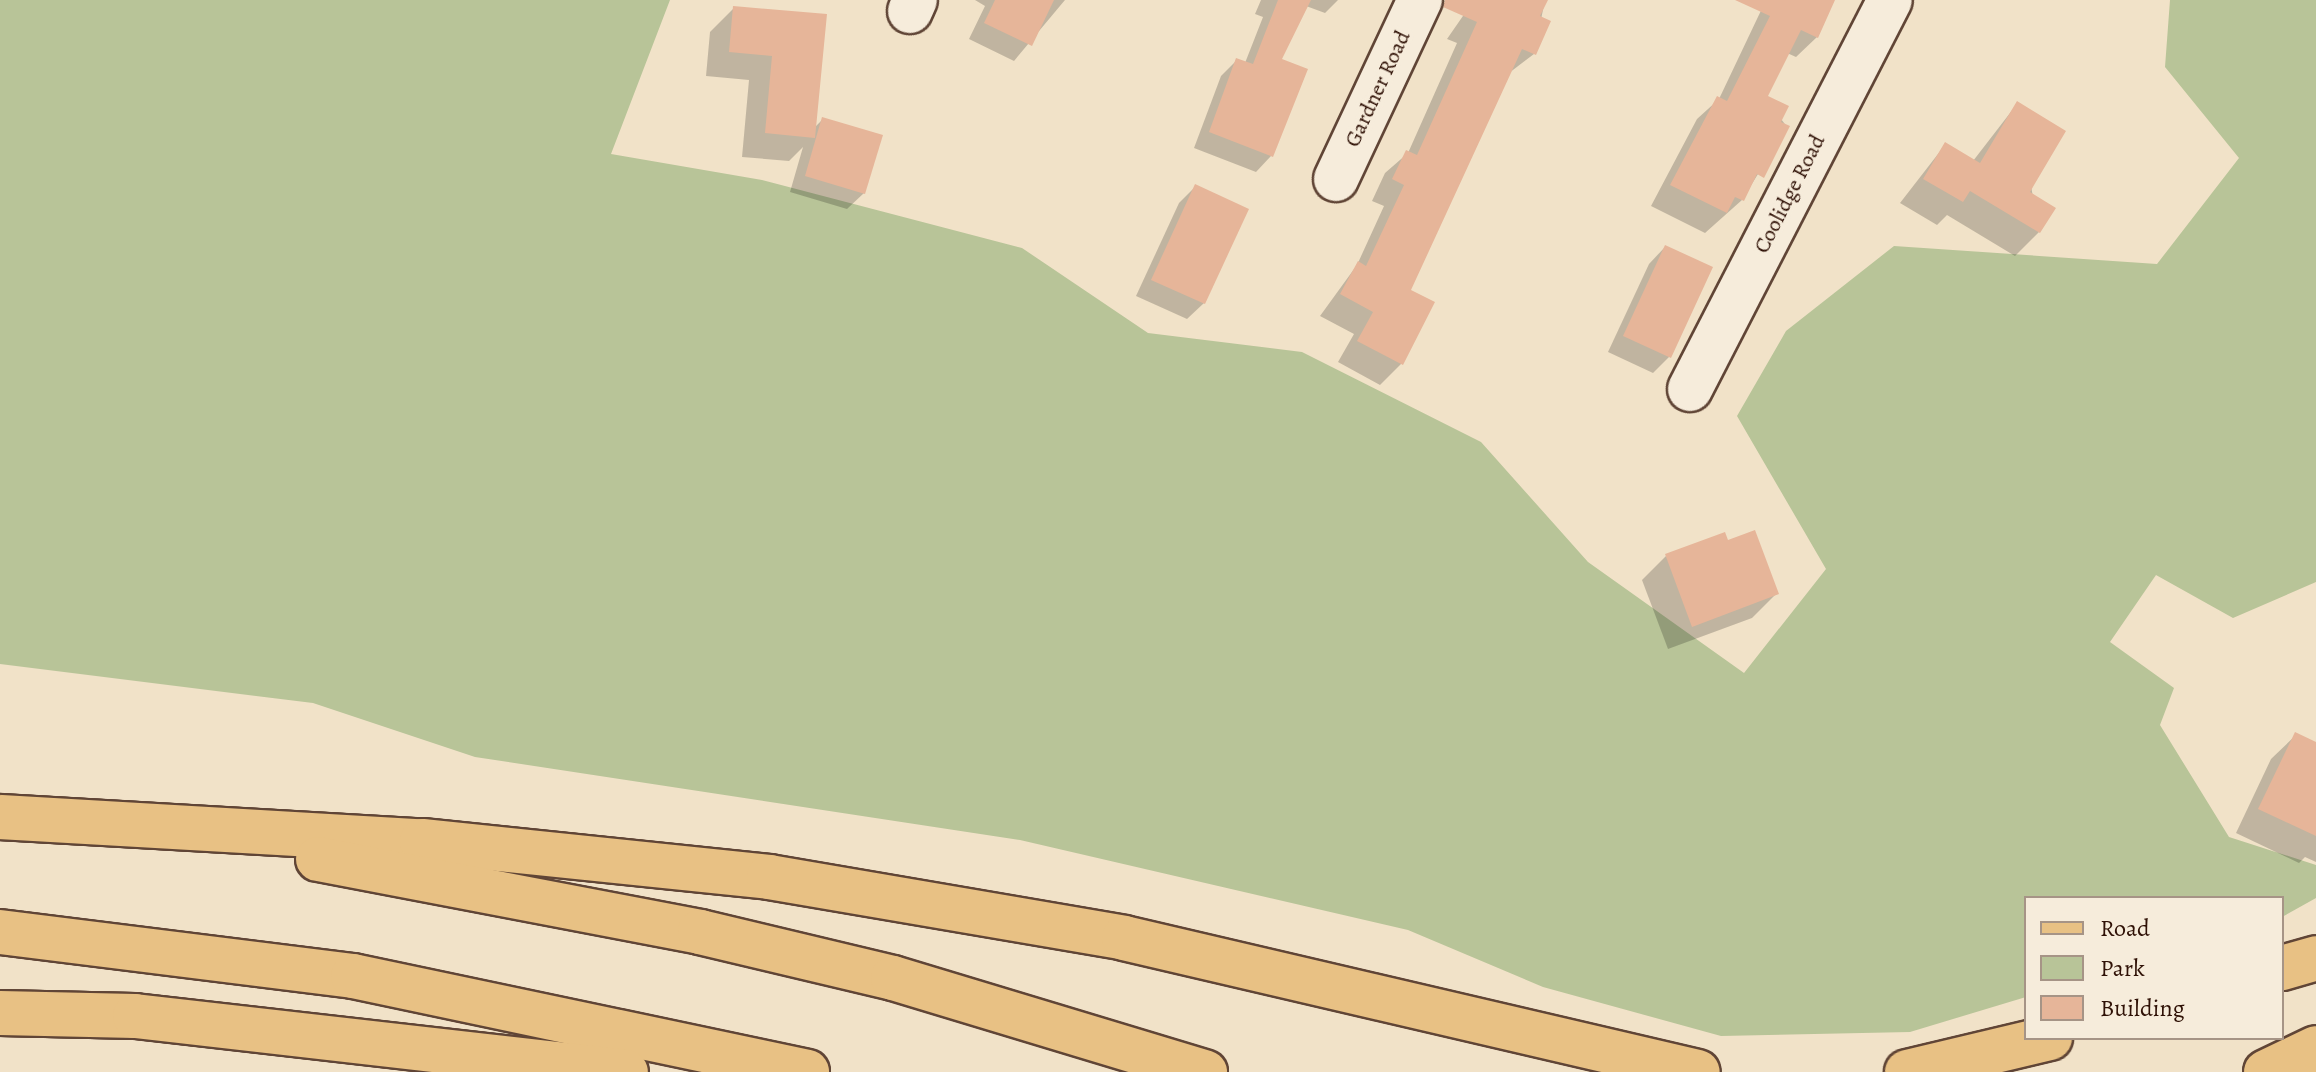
<!DOCTYPE html>
<style>
body{margin:0}
#map{position:relative;width:2316px;height:1072px;overflow:hidden;background:#f1e2c8;font-family:Alegreya,serif}
div>[style]{position:absolute}
.green>*{inset:0;background:#b8c498}
.shadow>*{inset:0;background:#0003}
.building>*{inset:0;background:#e6b599}
.roads{filter:drop-shadow(2px 0 #604536) drop-shadow(-2px 0 #604536) drop-shadow(0 2px #604536) drop-shadow(0 -2px #604536)}
.minor>*{height:44px;margin:-22px;padding:0 22px;transform-origin:22px;border-radius:22px;background:#f6ecdb}
.major>*{height:44px;margin:-22px;padding:0 22px;transform-origin:22px;border-radius:22px;background:#e8c184}
.highway>*{height:44px;margin:-22px;padding:0 22px;transform-origin:22px;border-radius:22px;background:#e8c184}
span{translate:-50% -50%;white-space:nowrap;text-align:center;line-height:1.15;-webkit-text-stroke:8px #f6ecdb;paint-order:stroke}
.street-label{font-size:22px;color:#2f1106}
.legend{position:absolute;left:2024px;top:896px;width:260px;height:144px;box-sizing:border-box;background:#f6ecdb;border:2px solid #a69486;margin:0;padding:10px 14px;list-style:none;font-size:24px;color:#2f1106}
.legend li{display:flex;align-items:center;gap:16px;height:40px}
.legend b{width:40px;border:2px solid #a69486}
</style>
<div id="map">
<div class="green">
<i style="clip-path:polygon(0 0,670px 0,611px 154px,762px 180px,1022px 248px,1148px 333px,1302px 352px,1481px 442px,1588px 562px,1744px 673px,1826px 569px,1737px 416px,1786px 331px,1894px 246px,2157px 264px,2239px 158px,2165px 67px,2170px 0,2316px 0,2316px 582px,2233px 618px,2156px 575px,2110px 642px,2174px 688px,2160px 725px,2229px 837px,2316px 865px,2316px 898px,2282px 917px,2282px 898px,2026px 898px,2026px 997px,1910px 1032px,1721px 1036px,1543px 987px,1408px 930px,1020px 840px,475px 757px,313px 703px,0 664px)"></i>
</div>
<div class="shadow">
<i style="clip-path:polygon(975px 0,1065px 0,1014px 61px,969px 39px,985px 6px)"></i>
<i style="clip-path:polygon(1261px 0,1338px 0,1325px 13px,1306px 6px,1280px 60px,1271px 156px,1256px 172px,1194px 148px,1221px 76px,1237px 60px,1245px 63px,1263px 17px,1255px 14px)"></i>
<i style="clip-path:polygon(1474px 0,1545px 0,1534px 54px,1509px 73px,1408px 290px,1401px 364px,1380px 385px,1338px 362px,1354px 334px,1320px 316px,1357px 265px,1384px 206px,1372px 201px,1385px 173px,1408px 153px,1457px 43px,1447px 39px)"></i>
<i style="clip-path:polygon(1766px 0,1833px 0,1817px 37px,1796px 57px,1787px 53px,1765px 97px,1787px 127px,1742px 200px,1705px 233px,1651px 206px,1697px 119px,1719px 99px)"></i>
<i style="clip-path:polygon(734px 8px,824px 16px,814px 128px,823px 119px,864px 193px,847px 209px,790px 192px,803px 147px,789px 161px,742px 157px,749px 80px,706px 76px,710px 32px)"></i>
<i style="clip-path:polygon(2017px 104px,2039px 232px,2015px 256px,1947px 215px,1937px 225px,1900px 203px,1945px 145px,1973px 161px)"></i>
<i style="clip-path:polygon(1195px 187px,1204px 303px,1187px 319px,1136px 296px,1179px 203px)"></i>
<i style="clip-path:polygon(1665px 247px,1669px 357px,1653px 373px,1608px 352px,1649px 264px)"></i>
<i style="clip-path:polygon(1727px 543px,1776px 594px,1752px 618px,1668px 649px,1642px 580px,1666px 556px)"></i>
<i style="clip-path:polygon(2296px 735px,2316px 745px,2316px 862px,2305px 857px,2299px 863px,2236px 833px,2271px 759px)"></i>
</div>
<div class="building">
<i style="clip-path:polygon(995px 0,1054px 0,1032px 46px,984px 23px)"></i>
<i style="clip-path:polygon(1278px 0,1311px 0,1282px 59px,1308px 69px,1273px 157px,1209px 132px,1236px 58px,1253px 64px)"></i>
<i style="clip-path:polygon(1445px 0,1548px 0,1540px 16px,1551px 21px,1536px 55px,1522px 49px,1411px 290px,1435px 302px,1403px 365px,1357px 341px,1373px 312px,1340px 294px,1358px 261px,1366px 266px,1404px 185px,1392px 179px,1406px 150px,1417px 155px,1477px 22px,1443px 7px)"></i>
<i style="clip-path:polygon(1735px 0,1835px 0,1818px 38px,1801px 30px,1768px 96px,1789px 106px,1781px 122px,1790px 126px,1764px 178px,1757px 174px,1744px 201px,1735px 197px,1727px 213px,1670px 185px,1717px 96px,1727px 101px,1770px 16px)"></i>
<i style="clip-path:polygon(733px 6px,827px 14px,815px 138px,765px 133px,772px 56px,729px 52px)"></i>
<i style="clip-path:polygon(2017px 101px,2066px 131px,2030px 192px,2056px 208px,2040px 233px,1970px 191px,1963px 202px,1923px 179px,1945px 142px,1980px 163px)"></i>
<i style="clip-path:polygon(822px 117px,883px 135px,865px 194px,805px 176px)"></i>
<i style="clip-path:polygon(1195px 184px,1249px 209px,1205px 304px,1151px 280px)"></i>
<i style="clip-path:polygon(1665px 245px,1713px 267px,1671px 358px,1623px 336px)"></i>
<i style="clip-path:polygon(1755px 530px,1779px 594px,1692px 627px,1665px 554px,1725px 532px,1728px 540px)"></i>
<i style="clip-path:polygon(2295px 732px,2316px 742px,2316px 836px,2258px 809px)"></i>
</div>
<div class="roads">
<div class="minor">
<i style="left:910px;top:11px;width:12px;rotate:-66deg"></i>
<i style="left:1336px;top:179px;width:198px;rotate:-64.9deg"></i>
<i style="left:1690px;top:389px;width:437px;rotate:-62.8deg"></i>
</div>
<div class="major">
<i style="left:2266px;top:1072px;width:55px;rotate:-25.6deg"></i>
</div>
<div class="highway">
<i style="left:0;top:817px;width:423px;rotate:3.3deg"></i>
<i style="left:422px;top:841px;width:349px;rotate:5.9deg"></i>
<i style="left:769px;top:877px;width:360px;rotate:9.7deg"></i>
<i style="left:1124px;top:938px;width:589px;rotate:13.14deg"></i>
<i style="left:318px;top:859px;width:389px;rotate:10.8deg"></i>
<i style="left:700px;top:932px;width:198px;rotate:13.4deg"></i>
<i style="left:893px;top:978px;width:326px;rotate:16.8deg"></i>
<i style="left:0;top:932px;width:356px;rotate:7.1deg"></i>
<i style="left:353px;top:976px;width:464px;rotate:11.9deg"></i>
<i style="left:2282px;top:968px;width:35px;rotate:-16deg"></i>
<i style="left:0;top:1013px;width:135px;rotate:1.3deg"></i>
<i style="left:135px;top:1016px;width:494px;rotate:6.5deg"></i>
<i style="left:1907px;top:1072px;width:147px;rotate:-13.4deg"></i>
</div>
</div>
<div class="street-label">
<span style="left:1378px;top:89px;rotate:-65deg">Gardner Road</span>
<span style="left:1790px;top:194px;rotate:-63deg">Coolidge Road</span>
</div>
<ul class="legend">
<li><b style="height:10px;background:#e8c184"></b>Road</li>
<li><b style="height:22px;background:#b8c498"></b>Park</li>
<li><b style="height:22px;background:#e6b599"></b>Building</li>
</ul>
</div>
